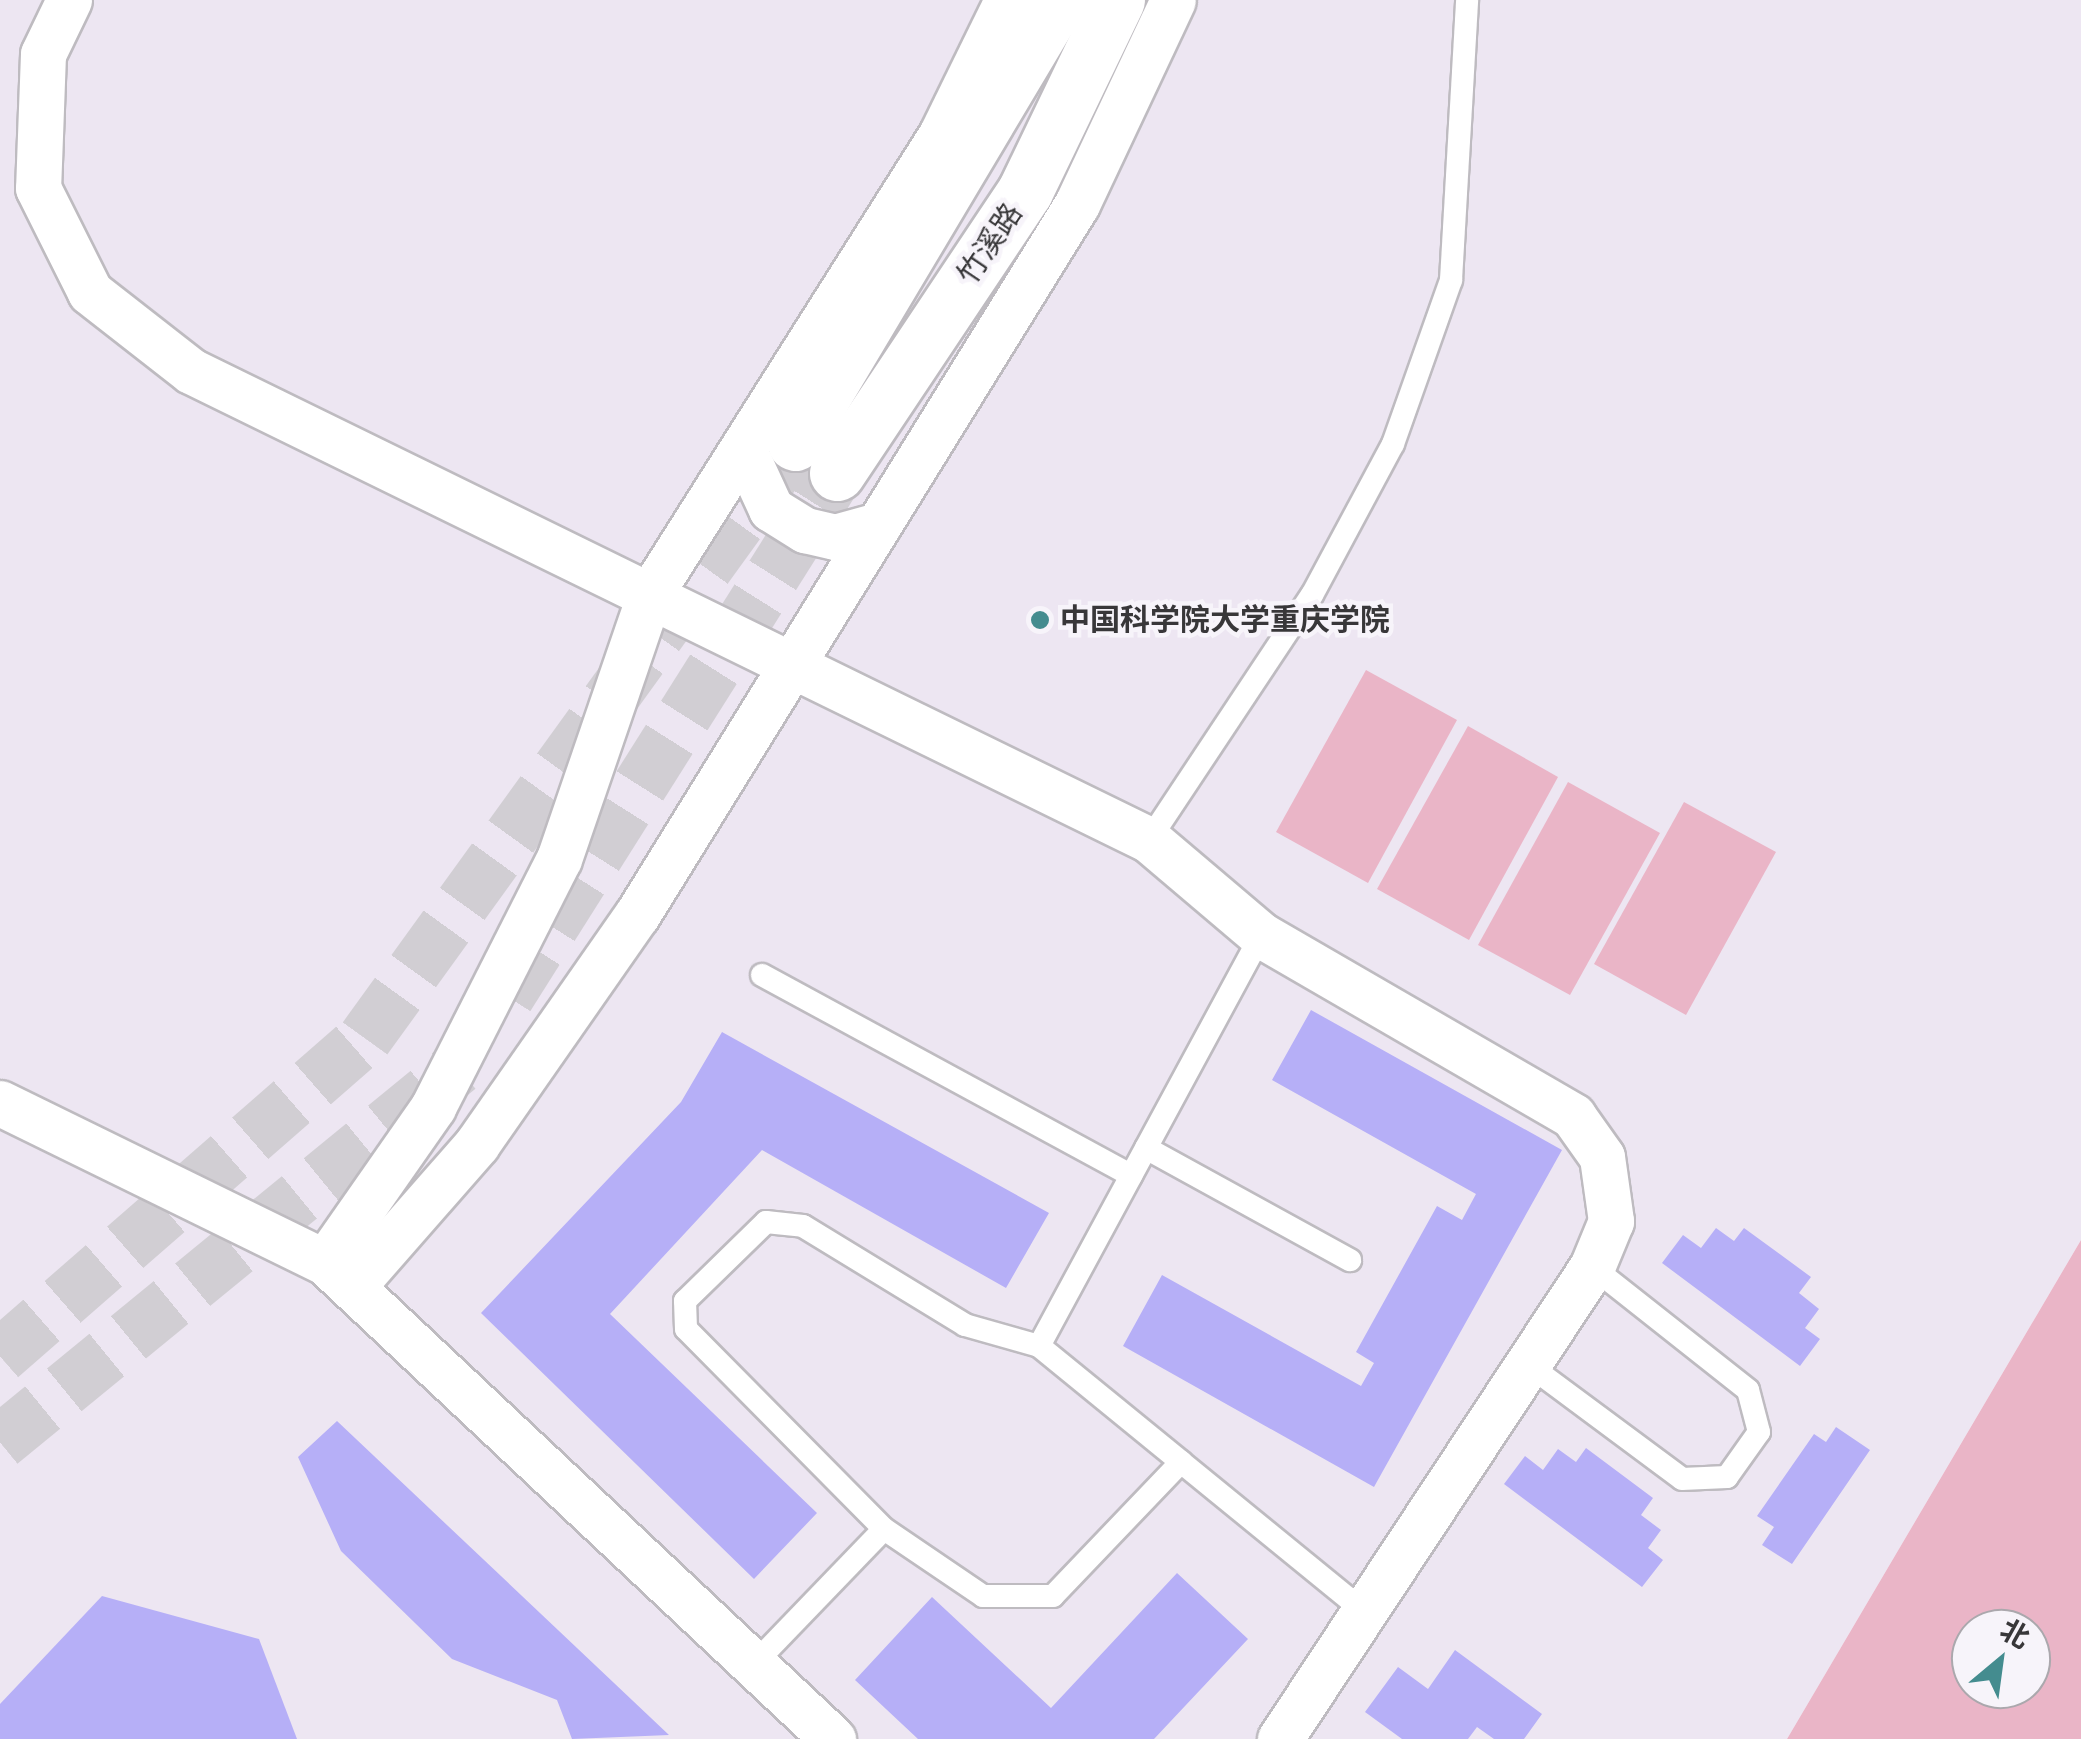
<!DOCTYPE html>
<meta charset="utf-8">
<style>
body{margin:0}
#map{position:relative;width:2081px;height:1739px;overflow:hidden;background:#f7f4fa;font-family:"Work Sans","Noto Sans SC",sans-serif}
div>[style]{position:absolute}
.built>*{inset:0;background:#ede6f2}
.green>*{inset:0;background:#eab5c7}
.building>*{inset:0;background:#b6aff7}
.tertiary-tunnel>*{height:55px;margin-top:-27.5px;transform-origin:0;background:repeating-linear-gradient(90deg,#d1ced3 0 55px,transparent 0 83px)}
.roads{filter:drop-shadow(2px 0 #bebbc0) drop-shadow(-2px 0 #bebbc0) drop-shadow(0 2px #bebbc0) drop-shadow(0 -2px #bebbc0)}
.service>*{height:22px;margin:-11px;padding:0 11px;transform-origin:11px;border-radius:11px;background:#fff}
.minor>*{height:45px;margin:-22.5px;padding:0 22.5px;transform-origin:22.5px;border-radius:22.5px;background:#fff}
.tertiary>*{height:55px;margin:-27.5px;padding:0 27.5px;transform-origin:27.5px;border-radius:27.5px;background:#fff}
.dots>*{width:28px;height:28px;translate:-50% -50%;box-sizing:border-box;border:5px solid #f7f4fa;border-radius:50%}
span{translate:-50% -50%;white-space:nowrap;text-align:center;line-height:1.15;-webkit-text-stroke:9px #f7f4fa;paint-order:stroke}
.street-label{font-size:30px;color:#383739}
.poi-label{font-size:30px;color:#383739;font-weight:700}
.left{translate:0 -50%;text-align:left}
.north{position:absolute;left:1951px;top:1609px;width:100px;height:100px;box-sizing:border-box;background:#f7f4fa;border:2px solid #aba8ad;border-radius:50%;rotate:29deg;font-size:28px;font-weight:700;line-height:40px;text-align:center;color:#383739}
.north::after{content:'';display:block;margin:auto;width:35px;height:45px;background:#448c8f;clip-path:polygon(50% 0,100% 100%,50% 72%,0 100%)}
</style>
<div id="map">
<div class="built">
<i style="clip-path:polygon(0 0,2081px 0,2081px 1240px,1787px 1739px,0 1739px)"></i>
</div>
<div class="green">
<i style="clip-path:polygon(1366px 670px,1457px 720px,1368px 883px,1276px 832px)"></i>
<i style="clip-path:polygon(1468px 726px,1558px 777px,1469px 940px,1377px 889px)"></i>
<i style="clip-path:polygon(1568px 782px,1660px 833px,1570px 995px,1478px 945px)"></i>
<i style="clip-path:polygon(1684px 802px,1776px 852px,1686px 1015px,1594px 964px)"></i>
<i style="clip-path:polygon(evenodd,2081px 1240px,2081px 1739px,1787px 1739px,2081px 1240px,1971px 1629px,2031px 1629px,2031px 1689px,1971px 1689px,1971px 1629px)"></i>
</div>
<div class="building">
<i style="clip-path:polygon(1311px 1010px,1562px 1150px,1374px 1487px,1123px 1346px,1162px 1275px,1361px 1386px,1374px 1363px,1356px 1352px,1437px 1206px,1462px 1220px,1476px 1194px,1272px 1080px)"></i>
<i style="clip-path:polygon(722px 1032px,1049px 1213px,1006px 1288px,762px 1150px,610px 1314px,817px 1513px,754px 1579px,481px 1313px,681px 1102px)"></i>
<i style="clip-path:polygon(1716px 1228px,1734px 1241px,1744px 1228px,1811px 1277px,1799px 1293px,1819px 1309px,1805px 1328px,1820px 1339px,1800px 1366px,1662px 1263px,1683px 1235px,1701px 1248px)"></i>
<i style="clip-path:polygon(337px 1421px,669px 1735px,572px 1739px,557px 1700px,452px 1659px,341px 1551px,298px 1457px)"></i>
<i style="clip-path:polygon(1836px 1427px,1870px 1450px,1792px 1564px,1762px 1545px,1774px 1527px,1757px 1516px,1814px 1434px,1826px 1442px)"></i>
<i style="clip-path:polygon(1586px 1448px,1653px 1498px,1641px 1515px,1661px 1530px,1648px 1548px,1663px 1560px,1642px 1587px,1504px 1484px,1525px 1456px,1543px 1470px,1558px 1449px,1576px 1462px)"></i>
<i style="clip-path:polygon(1177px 1573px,1248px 1639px,1154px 1739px,918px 1739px,855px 1680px,932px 1597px,1051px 1708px)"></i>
<i style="clip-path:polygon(102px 1596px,259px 1639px,297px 1739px,0 1739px,0 1704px)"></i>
<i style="clip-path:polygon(1455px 1650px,1542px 1714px,1524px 1739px,1494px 1739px,1477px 1727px,1468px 1739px,1402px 1739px,1365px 1712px,1398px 1667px,1428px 1689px)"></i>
</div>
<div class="tertiary-tunnel">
<i style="left:507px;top:996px;width:618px;rotate:-57.75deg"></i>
<i style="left:0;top:1356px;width:484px;rotate:-41.1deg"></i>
<i style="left:365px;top:1038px;width:734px;rotate:-54.14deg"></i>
<i style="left:0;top:1442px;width:592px;rotate:-39.31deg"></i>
</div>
<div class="roads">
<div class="service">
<i style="left:1149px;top:840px;width:294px;rotate:-56.4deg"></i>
<i style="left:1312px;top:595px;width:171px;rotate:-61.8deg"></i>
<i style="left:1393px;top:444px;width:174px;rotate:-70.5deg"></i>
<i style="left:1451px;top:280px;width:280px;rotate:-86.7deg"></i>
<i style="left:762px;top:975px;width:420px;rotate:28.5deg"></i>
<i style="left:1146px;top:1148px;width:233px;rotate:28.8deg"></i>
<i style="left:1039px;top:1346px;width:467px;rotate:-61.6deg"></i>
<i style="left:1530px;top:1366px;width:189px;rotate:36.6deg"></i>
<i style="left:1682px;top:1479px;width:45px;rotate:-2.5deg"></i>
<i style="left:1727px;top:1477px;width:55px;rotate:-54.6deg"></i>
<i style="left:1759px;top:1432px;width:43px;rotate:-104.7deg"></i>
<i style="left:1748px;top:1390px;width:199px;rotate:-141.7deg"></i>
<i style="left:1181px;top:1462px;width:185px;rotate:133.7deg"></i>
<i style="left:1053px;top:1596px;width:70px;rotate:180deg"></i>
<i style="left:983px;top:1596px;width:120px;rotate:-145.9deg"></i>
<i style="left:884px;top:1529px;width:281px;rotate:-134.7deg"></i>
<i style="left:686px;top:1329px;width:28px;rotate:-92deg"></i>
<i style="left:685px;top:1301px;width:113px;rotate:-44.3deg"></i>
<i style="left:766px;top:1222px;width:37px;rotate:6deg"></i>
<i style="left:803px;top:1226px;width:190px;rotate:31.4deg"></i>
<i style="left:965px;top:1325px;width:77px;rotate:15.8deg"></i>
<i style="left:1039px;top:1346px;width:183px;rotate:39.2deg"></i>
<i style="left:1181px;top:1462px;width:237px;rotate:39.2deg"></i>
<i style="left:754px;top:1664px;width:187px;rotate:-46.1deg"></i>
</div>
<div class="minor">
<i style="left:69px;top:0;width:60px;rotate:115.7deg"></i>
<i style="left:43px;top:54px;width:134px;rotate:92.1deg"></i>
<i style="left:38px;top:188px;width:116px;rotate:63.4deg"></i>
<i style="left:90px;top:292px;width:128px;rotate:38deg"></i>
<i style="left:191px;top:371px;width:1067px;rotate:26.08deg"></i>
<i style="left:1149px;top:840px;width:147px;rotate:40.3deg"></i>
<i style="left:1261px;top:935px;width:361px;rotate:30.1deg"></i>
<i style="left:1573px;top:1116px;width:50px;rotate:54.7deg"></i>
<i style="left:1602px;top:1157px;width:65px;rotate:82deg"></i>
<i style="left:1611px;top:1221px;width:50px;rotate:112.4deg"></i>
<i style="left:1592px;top:1267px;width:566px;rotate:123.47deg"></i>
<i style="left:743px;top:448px;width:67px;rotate:65.3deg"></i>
<i style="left:771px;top:509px;width:40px;rotate:32deg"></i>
<i style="left:805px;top:530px;width:31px;rotate:13deg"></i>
<i style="left:835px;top:537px;width:45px;rotate:-15.6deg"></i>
<i style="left:0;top:1103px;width:362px;rotate:26.1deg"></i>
<i style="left:325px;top:1262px;width:697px;rotate:43.2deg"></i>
<i style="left:325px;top:1262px;width:189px;rotate:-55.1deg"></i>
<i style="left:433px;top:1107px;width:278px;rotate:-63.1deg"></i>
<i style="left:559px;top:859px;width:278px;rotate:-71.1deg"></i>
<i style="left:649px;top:596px;width:546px;rotate:-57.65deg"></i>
<i style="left:941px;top:135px;width:150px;rotate:-63.9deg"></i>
<i style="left:352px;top:1287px;width:190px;rotate:-48.8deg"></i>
<i style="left:477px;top:1144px;width:279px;rotate:-55.1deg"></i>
<i style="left:637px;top:915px;width:836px;rotate:-58.25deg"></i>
<i style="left:1077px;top:204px;width:225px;rotate:-64.8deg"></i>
</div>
<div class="tertiary">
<i style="left:795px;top:443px;width:516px;rotate:-59.21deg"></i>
<i style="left:837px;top:473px;width:339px;rotate:-56.3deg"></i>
<i style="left:1025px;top:191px;width:212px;rotate:-64.3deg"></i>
</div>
</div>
<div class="dots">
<i style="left:1040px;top:620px;background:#448c8f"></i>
</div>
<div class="street-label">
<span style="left:990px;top:244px;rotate:-56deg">竹溪路</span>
</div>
<div class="poi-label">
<span class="left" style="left:1060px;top:620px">中国科学院大学重庆学院</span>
</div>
<div class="north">北</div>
</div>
